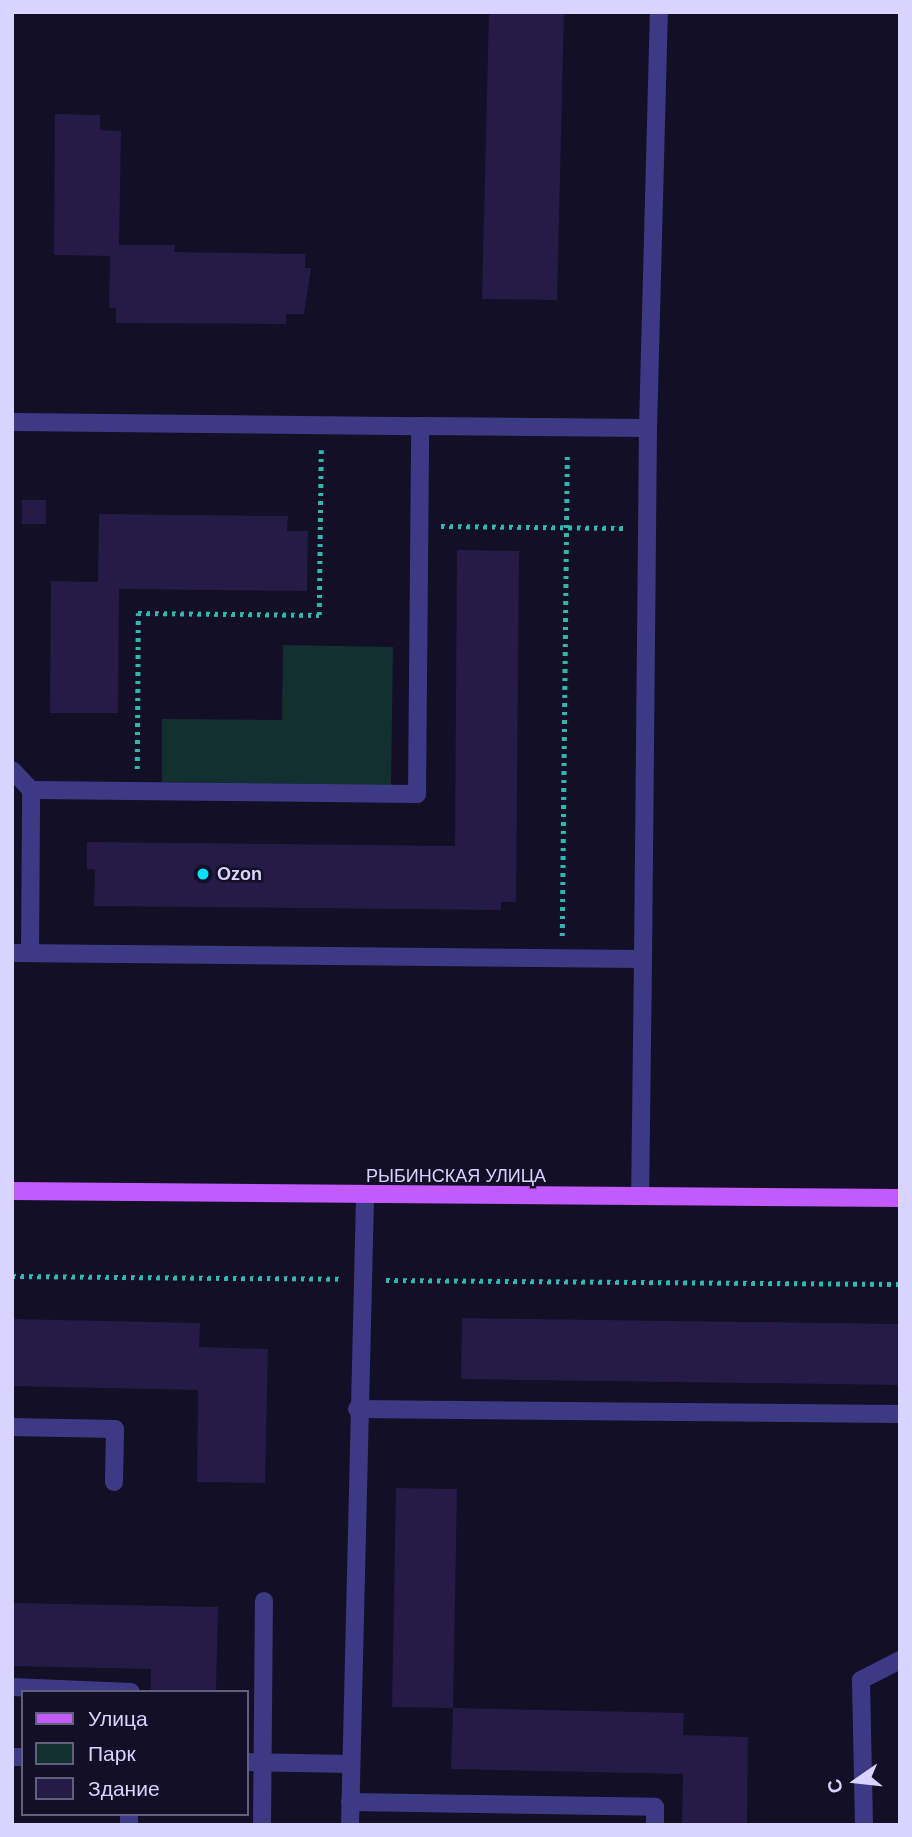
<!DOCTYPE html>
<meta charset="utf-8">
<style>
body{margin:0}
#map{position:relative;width:912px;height:1837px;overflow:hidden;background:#130f26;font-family:Helvetica,sans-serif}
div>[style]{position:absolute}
.green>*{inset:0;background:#12302f}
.building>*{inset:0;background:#241b47}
.path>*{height:4.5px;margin-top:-2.25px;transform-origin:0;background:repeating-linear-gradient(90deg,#2fb8b0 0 3.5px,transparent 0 8.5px)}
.minor>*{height:18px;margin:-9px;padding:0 9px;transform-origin:9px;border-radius:9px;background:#3d3a85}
.major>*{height:18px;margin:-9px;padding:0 9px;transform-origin:9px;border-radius:9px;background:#c25bff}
.dots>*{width:19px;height:19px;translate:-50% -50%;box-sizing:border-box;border:4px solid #130f26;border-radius:50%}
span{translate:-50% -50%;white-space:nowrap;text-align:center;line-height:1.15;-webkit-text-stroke:5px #130f26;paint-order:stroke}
.poi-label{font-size:18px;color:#d9d4ff;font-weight:700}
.left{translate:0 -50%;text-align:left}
.street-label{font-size:18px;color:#d9d4ff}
.frame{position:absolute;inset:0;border:14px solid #d9d4ff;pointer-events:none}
.legend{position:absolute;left:21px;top:1690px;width:228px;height:126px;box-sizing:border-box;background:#130f26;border:2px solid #625e7d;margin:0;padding:9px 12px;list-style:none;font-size:21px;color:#d9d4ff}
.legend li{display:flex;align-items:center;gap:14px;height:35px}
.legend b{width:35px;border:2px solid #625e7d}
.north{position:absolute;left:821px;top:1746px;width:70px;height:70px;-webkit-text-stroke:5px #130f26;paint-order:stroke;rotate:256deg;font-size:19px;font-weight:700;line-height:28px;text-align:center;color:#d9d4ff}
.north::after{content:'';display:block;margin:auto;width:24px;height:32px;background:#d9d4ff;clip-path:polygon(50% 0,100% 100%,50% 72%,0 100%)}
</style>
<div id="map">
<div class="green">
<i style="clip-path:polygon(283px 645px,393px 647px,391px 785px,162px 782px,162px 719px,282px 720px)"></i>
</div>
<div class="building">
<i style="clip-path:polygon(489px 12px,564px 12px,557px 300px,482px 299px)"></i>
<i style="clip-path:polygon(55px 114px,100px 115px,100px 130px,121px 131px,119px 245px,175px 245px,174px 252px,305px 254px,305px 268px,311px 268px,304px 314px,286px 314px,286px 324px,116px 323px,116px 308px,109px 308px,110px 256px,54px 255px)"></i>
<i style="clip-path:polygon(22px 500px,46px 500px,46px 524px,22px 524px)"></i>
<i style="clip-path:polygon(99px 514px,288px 516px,287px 531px,308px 531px,307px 591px,119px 589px,118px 713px,50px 713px,51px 581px,98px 582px)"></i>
<i style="clip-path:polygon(457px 550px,519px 551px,516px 902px,501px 902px,501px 910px,94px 906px,95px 870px,87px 869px,87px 842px,455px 846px)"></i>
<i style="clip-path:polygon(462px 1318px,900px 1324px,900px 1385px,461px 1379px)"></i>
<i style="clip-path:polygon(12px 1319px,200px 1323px,199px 1347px,268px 1349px,265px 1483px,197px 1482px,198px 1390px,12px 1386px)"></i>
<i style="clip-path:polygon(396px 1488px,457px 1489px,453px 1708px,392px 1707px)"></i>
<i style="clip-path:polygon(12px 1603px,218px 1607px,216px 1692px,151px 1692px,151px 1669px,12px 1666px)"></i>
<i style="clip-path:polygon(453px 1708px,684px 1713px,683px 1735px,748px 1737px,747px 1825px,682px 1825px,683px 1774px,451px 1769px)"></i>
</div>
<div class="path">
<i style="left:441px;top:526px;width:184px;rotate:0.6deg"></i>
<i style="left:137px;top:769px;width:156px;rotate:-89.6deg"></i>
<i style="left:138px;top:613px;width:181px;rotate:0.6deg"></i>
<i style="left:319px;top:615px;width:165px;rotate:-89.3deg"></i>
<i style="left:562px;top:936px;width:484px;rotate:-89.4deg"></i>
<i style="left:12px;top:1276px;width:327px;rotate:0.5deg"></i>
<i style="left:386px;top:1280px;width:514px;rotate:0.45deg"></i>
</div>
<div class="minor">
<i style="left:12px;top:422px;width:408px;rotate:0.6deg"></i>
<i style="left:648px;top:428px;width:416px;rotate:-88.5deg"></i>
<i style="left:12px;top:770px;width:28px;rotate:46deg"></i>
<i style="left:12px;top:953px;width:631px;rotate:0.54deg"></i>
<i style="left:643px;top:959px;width:236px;rotate:90.7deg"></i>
<i style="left:30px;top:953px;width:163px;rotate:-89.6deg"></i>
<i style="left:31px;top:790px;width:386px;rotate:0.6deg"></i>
<i style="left:417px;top:794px;width:368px;rotate:-89.5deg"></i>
<i style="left:420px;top:426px;width:228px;rotate:0.5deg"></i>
<i style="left:648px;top:428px;width:531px;rotate:90.54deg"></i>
<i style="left:357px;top:1409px;width:543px;rotate:0.53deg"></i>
<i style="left:12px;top:1427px;width:103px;rotate:1.1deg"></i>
<i style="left:115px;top:1429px;width:53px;rotate:91.1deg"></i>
<i style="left:12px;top:1687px;width:119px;rotate:2.4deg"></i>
<i style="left:12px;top:1757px;width:11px"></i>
<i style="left:247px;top:1762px;width:104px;rotate:1.1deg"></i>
<i style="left:350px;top:1802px;width:305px;rotate:0.9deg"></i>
<i style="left:655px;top:1807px;width:18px;rotate:90deg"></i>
<i style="left:129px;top:1825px;width:11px;rotate:-90deg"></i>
<i style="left:262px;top:1825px;width:224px;rotate:-89.5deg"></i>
<i style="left:350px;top:1825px;width:627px;rotate:-88.63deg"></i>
<i style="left:864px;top:1825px;width:145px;rotate:-91.2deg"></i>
<i style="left:861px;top:1680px;width:44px;rotate:-27.1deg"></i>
</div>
<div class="major">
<i style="left:12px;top:1191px;width:888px;rotate:0.45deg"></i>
</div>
<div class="dots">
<i style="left:203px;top:874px;background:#00e5ff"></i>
</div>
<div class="poi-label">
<span class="left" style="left:217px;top:874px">Ozon</span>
</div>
<div class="street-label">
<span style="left:456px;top:1176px">РЫБИНСКАЯ УЛИЦА</span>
</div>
<div class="frame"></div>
<ul class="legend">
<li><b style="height:9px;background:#c25bff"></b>Улица</li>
<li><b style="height:19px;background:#12302f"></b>Парк</li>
<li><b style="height:19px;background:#241b47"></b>Здание</li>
</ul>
<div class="north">С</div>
</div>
